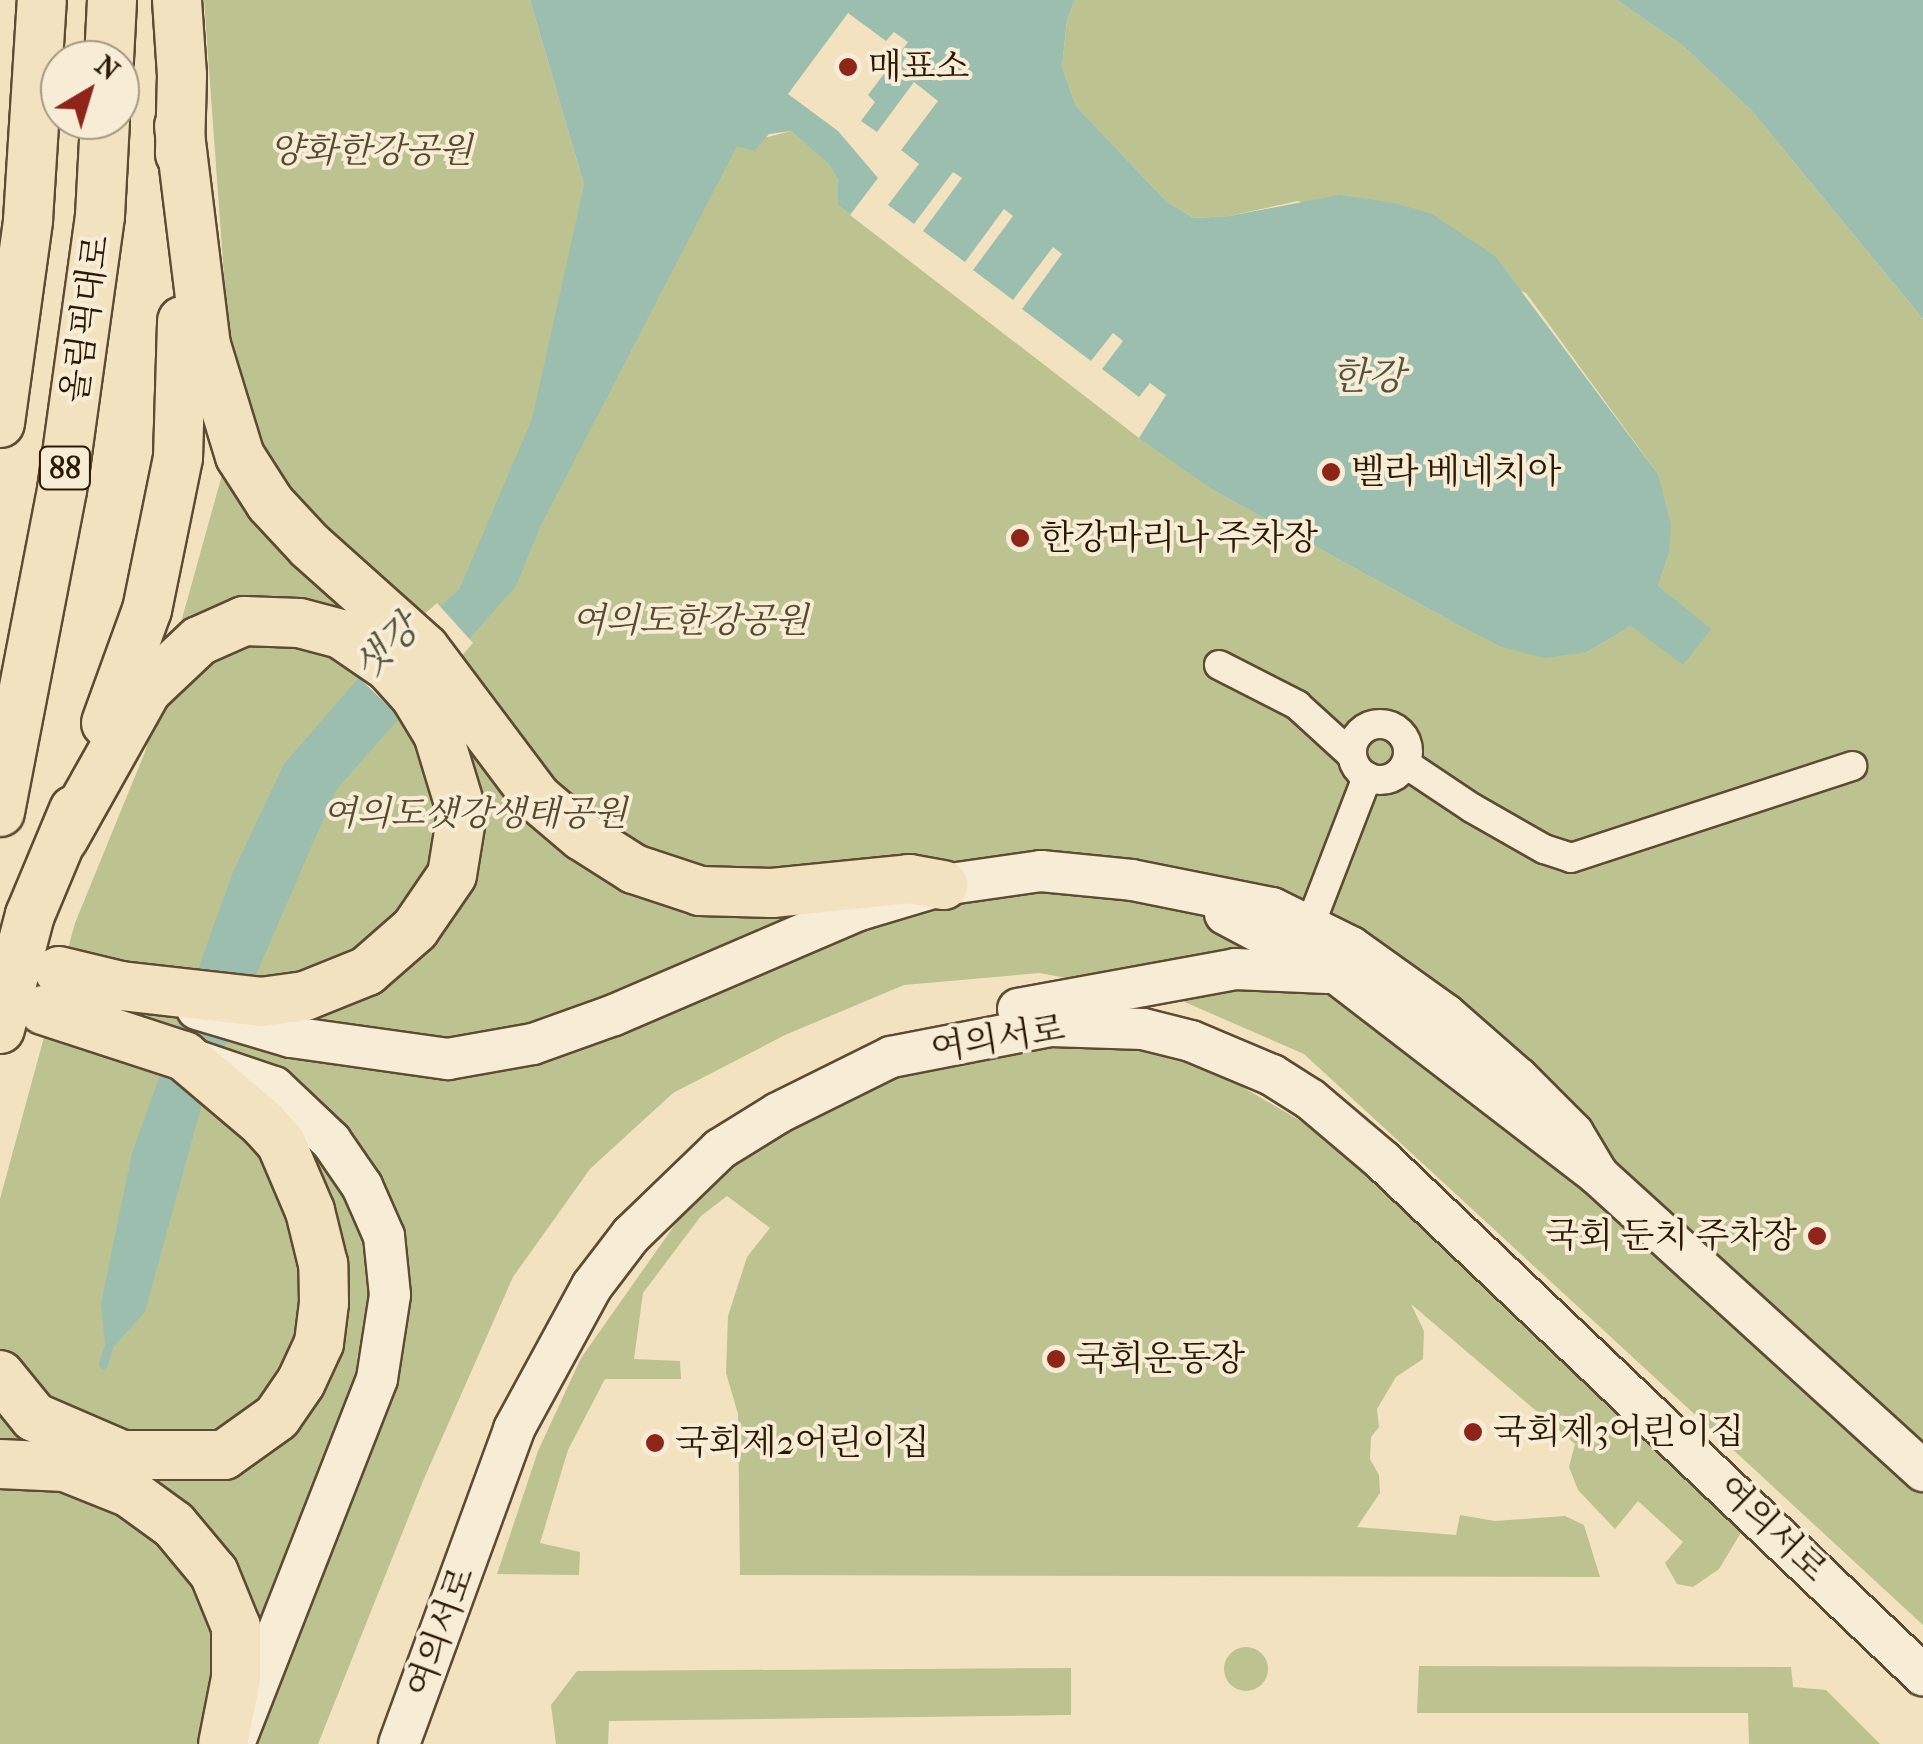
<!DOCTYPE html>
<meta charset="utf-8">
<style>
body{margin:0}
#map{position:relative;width:1923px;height:1744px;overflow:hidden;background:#f3e2c0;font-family:"IM FELL French Canon","Noto Serif KR",serif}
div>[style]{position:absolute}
.green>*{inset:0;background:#bcc391}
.round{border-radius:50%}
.water>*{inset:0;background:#9cbeaf}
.pier>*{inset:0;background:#f3e2c0}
.stream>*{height:9px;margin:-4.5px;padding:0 4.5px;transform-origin:4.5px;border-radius:4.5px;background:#9cbeaf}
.roads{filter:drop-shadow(2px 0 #5d4b32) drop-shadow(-2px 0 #5d4b32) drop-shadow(0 2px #5d4b32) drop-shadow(0 -2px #5d4b32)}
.minor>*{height:28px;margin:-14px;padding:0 14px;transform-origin:14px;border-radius:14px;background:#f7ecd6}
.minor>.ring{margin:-14px;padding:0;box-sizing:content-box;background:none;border:28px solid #f7ecd6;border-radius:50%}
.secondary>*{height:40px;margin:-20px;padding:0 20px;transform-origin:20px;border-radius:20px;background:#f7ecd6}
.trunk>*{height:48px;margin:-24px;padding:0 24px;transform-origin:24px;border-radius:24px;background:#f3e2c0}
.dots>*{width:28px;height:28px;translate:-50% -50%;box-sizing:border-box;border:5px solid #f7ecd6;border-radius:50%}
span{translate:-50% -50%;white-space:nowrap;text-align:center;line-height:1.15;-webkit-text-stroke:8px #f7ecd6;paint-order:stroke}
.shield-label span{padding:2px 8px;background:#f7ecd6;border:2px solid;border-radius:8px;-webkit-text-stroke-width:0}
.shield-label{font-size:32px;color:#2b1902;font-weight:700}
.poi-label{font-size:35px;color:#2b1902}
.left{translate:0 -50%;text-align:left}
.right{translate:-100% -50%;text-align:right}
.park-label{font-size:35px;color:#564c2d;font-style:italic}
.street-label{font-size:35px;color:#2b1902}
.water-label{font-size:38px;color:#53533f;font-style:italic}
.north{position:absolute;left:40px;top:40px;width:100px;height:100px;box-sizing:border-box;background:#f7ecd6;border:2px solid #a59881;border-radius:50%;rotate:38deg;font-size:28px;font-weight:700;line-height:40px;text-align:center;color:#2b1902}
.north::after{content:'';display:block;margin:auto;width:35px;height:45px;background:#8f2418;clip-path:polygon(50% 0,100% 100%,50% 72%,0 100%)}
</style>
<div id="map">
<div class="green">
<i style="clip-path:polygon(204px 0,530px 0,584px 185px,791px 131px,829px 163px,838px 180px,838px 205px,1213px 490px,1449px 620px,1587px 652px,1631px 626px,1658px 586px,1669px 554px,1658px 474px,1526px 293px,1298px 201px,1229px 216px,1194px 218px,1167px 202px,1076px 106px,1062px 67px,1067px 20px,1075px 0,1617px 0,1683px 46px,1751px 110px,1923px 319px,1923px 1625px,1304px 1054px,1180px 1000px,1040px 973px,904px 985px,785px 1035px,673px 1093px,590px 1169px,513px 1277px,423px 1481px,318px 1744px,0 1744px,0 1199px,75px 923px,145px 752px,235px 428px)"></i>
<i style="clip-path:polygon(1087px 1041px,1169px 1054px,1227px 1078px,1306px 1124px,1367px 1174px,1742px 1531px,1719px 1569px,1693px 1587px,1677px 1584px,1665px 1563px,1683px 1542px,1638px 1501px,1615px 1529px,1578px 1490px,1569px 1467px,1575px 1444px,1411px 1304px,1424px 1331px,1423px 1359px,1396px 1377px,1377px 1409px,1379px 1427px,1371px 1437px,1370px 1459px,1379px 1475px,1380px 1493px,1357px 1527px,1456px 1535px,1460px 1515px,1495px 1521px,1565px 1516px,1584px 1525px,1600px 1577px,740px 1575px,738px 1414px,726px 1373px,728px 1316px,747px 1257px,770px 1228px,727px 1196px,701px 1216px,643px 1293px,634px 1359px,680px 1361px,681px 1379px,605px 1379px,568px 1450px,540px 1543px,580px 1552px,579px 1575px,497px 1574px,538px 1451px,581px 1358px,688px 1206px,782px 1126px,927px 1057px)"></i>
<i class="round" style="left:1224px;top:1647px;width:44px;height:44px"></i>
<i style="clip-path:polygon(1419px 1666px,1791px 1667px,1793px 1687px,1826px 1690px,1880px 1744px,1749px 1744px,1748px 1713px,1417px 1713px)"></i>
<i style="clip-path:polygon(1071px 1668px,1071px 1715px,609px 1721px,608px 1744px,556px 1744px,551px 1705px,577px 1671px)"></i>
</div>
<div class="water">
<i style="clip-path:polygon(530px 0,1075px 0,1067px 20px,1062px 67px,1076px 106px,1167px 202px,1194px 218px,1229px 216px,1339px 195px,1395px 203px,1432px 214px,1495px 256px,1658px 474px,1671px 525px,1669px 554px,1658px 586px,1711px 629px,1683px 665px,1631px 626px,1587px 652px,1545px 658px,1502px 647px,1449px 620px,1213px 490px,1139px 438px,838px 205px,838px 180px,829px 164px,791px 131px,769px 134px,754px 151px,737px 146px,541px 525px,516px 586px,336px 790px,205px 1093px,145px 1312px,106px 1355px,101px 1303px,132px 1153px,233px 872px,284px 764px,361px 675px,459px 590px,532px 419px,584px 185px)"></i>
<i style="clip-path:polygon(1617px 0,1923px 0,1923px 319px,1751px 110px,1683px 46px)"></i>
</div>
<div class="pier">
<i style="clip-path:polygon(848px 13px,886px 41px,894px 32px,908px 42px,868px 95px,875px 102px,861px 121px,877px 132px,914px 82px,938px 101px,901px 150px,919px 164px,888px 205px,914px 224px,953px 172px,962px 178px,923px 231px,965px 262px,1004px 209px,1013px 216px,973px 270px,1013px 300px,1053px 247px,1062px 254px,1022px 309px,1091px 361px,1113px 333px,1123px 341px,1102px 369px,1139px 397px,1150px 383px,1166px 395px,1139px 438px,850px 215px,878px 178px,838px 131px,788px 94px)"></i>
<i style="clip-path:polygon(437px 603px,473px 643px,404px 721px,355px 674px)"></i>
</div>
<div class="stream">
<i style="left:103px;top:1364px;width:17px;rotate:-73deg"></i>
</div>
<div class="roads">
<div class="minor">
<i style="left:1219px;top:665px;width:88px;rotate:27.1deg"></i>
<i style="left:1297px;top:705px;width:74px;rotate:42.3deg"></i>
<i class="ring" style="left:1352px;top:724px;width:28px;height:28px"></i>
<i style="left:1406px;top:764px;width:79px;rotate:33.7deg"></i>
<i style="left:1472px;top:808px;width:83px;rotate:29.7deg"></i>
<i style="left:1544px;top:849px;width:28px;rotate:18deg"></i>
<i style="left:1571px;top:858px;width:296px;rotate:-18.1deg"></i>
<i style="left:1310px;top:925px;width:159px;rotate:-68.9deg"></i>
</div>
<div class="secondary">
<i style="left:1225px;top:914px;width:126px;rotate:28deg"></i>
<i style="left:1336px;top:973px;width:331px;rotate:37.6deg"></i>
<i style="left:1598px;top:1175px;width:440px;rotate:42.3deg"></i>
<i style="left:197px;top:1009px;width:98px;rotate:16.6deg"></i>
<i style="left:291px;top:1037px;width:159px;rotate:8deg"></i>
<i style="left:448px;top:1059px;width:86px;rotate:-10deg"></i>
<i style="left:533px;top:1044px;width:86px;rotate:-19.7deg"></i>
<i style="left:614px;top:1015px;width:267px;rotate:-23.2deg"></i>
<i style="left:859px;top:910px;width:88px;rotate:-16.6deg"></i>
<i style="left:943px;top:885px;width:99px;rotate:-8.1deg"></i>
<i style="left:1041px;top:871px;width:91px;rotate:5.6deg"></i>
<i style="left:1132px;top:880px;width:143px;rotate:11.3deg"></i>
<i style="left:1272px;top:908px;width:88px;rotate:26.3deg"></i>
<i style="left:1351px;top:947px;width:117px;rotate:35.6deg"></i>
<i style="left:1446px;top:1015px;width:96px;rotate:41.2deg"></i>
<i style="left:1518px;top:1078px;width:78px;rotate:45deg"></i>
<i style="left:1573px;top:1133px;width:49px;rotate:59.2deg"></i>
<i style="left:1018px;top:1009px;width:221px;rotate:-10.4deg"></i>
<i style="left:1235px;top:969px;width:92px;rotate:2.5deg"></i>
<i style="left:197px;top:1061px;width:81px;rotate:18.7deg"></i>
<i style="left:274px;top:1087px;width:79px;rotate:43.5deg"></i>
<i style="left:331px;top:1141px;width:55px;rotate:55.4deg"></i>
<i style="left:362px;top:1186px;width:55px;rotate:66.3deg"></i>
<i style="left:384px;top:1236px;width:59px;rotate:84.2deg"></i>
<i style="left:390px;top:1295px;width:85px;rotate:98.8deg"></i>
<i style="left:377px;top:1379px;width:383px;rotate:111.4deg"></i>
<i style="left:399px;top:1744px;width:335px;rotate:-69.9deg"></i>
<i style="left:514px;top:1429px;width:163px;rotate:-61.4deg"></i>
<i style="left:592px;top:1286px;width:64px;rotate:-52.6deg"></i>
<i style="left:631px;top:1235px;width:124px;rotate:-44deg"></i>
<i style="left:720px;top:1149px;width:68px;rotate:-31.8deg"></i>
<i style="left:778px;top:1113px;width:126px;rotate:-26.4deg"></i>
<i style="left:891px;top:1057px;width:163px;rotate:-11deg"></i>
<i style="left:1051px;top:1026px;width:92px;rotate:1.9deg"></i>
<i style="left:1143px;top:1029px;width:49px;rotate:14deg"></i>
<i style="left:1191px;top:1041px;width:88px;rotate:22.8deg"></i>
<i style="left:1272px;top:1075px;width:45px;rotate:32.3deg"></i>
<i style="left:1310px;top:1099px;width:96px;rotate:40.3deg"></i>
<i style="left:1383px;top:1161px;width:746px;rotate:43.59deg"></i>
</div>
<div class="trunk">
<i style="left:177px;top:0;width:75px;rotate:86.2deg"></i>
<i style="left:182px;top:75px;width:79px;rotate:91.5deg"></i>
<i style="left:109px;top:60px;width:60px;rotate:-87.1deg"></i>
<i style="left:179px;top:126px;width:221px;rotate:83deg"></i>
<i style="left:206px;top:345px;width:116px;rotate:73deg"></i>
<i style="left:240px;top:456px;width:56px;rotate:57.4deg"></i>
<i style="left:270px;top:503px;width:59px;rotate:47.1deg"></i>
<i style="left:310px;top:546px;width:154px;rotate:41.8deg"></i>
<i style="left:425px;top:649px;width:186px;rotate:53.1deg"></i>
<i style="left:537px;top:798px;width:59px;rotate:40.2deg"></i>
<i style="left:582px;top:836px;width:62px;rotate:32.4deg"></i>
<i style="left:634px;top:869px;width:70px;rotate:18.4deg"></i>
<i style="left:700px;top:891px;width:72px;rotate:1.6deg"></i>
<i style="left:772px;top:893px;width:138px;rotate:-5.8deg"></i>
<i style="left:909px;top:879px;width:35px;rotate:10deg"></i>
<i style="left:0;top:423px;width:205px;rotate:-82.1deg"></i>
<i style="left:28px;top:220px;width:220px;rotate:-86.4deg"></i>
<i style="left:106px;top:723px;width:120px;rotate:-70.1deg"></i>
<i style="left:147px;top:610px;width:155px;rotate:-78.5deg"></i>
<i style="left:178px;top:458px;width:137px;rotate:-88.3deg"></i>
<i style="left:0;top:812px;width:328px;rotate:-79.1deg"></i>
<i style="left:62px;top:490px;width:277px;rotate:-82.1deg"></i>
<i style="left:100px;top:216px;width:96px;rotate:-87deg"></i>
<i style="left:59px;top:971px;width:64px;rotate:13.6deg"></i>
<i style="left:121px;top:986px;width:141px;rotate:6.5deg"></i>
<i style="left:261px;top:1002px;width:44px;rotate:-7.8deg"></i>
<i style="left:305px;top:996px;width:67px;rotate:-22deg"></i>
<i style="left:367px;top:971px;width:64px;rotate:-41.2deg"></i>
<i style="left:415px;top:929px;width:65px;rotate:-55.6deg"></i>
<i style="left:452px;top:875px;width:63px;rotate:-80.8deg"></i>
<i style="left:462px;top:813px;width:83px;rotate:-106.9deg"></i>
<i style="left:438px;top:734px;width:44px;rotate:-121.2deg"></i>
<i style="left:415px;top:696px;width:39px;rotate:-132deg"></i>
<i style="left:389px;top:667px;width:58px;rotate:-145.5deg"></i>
<i style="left:341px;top:634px;width:43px;rotate:-165.3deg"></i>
<i style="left:299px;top:623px;width:55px;rotate:-177.9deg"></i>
<i style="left:244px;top:621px;width:49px;rotate:156deg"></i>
<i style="left:199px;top:641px;width:71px;rotate:136.7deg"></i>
<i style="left:147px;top:690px;width:170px;rotate:119.3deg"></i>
<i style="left:0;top:1029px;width:118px;rotate:-75.3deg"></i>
<i style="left:30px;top:915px;width:114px;rotate:-67.3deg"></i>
<i style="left:0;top:1375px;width:54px;rotate:51deg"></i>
<i style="left:34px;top:1417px;width:96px;rotate:23.4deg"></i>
<i style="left:122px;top:1455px;width:102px"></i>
<i style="left:224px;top:1455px;width:65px;rotate:-35.6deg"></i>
<i style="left:277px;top:1417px;width:42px;rotate:-55.6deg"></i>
<i style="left:301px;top:1382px;width:43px;rotate:-65.2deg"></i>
<i style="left:319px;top:1343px;width:40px;rotate:-82.9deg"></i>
<i style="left:324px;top:1303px;width:39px;rotate:-91deg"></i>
<i style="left:323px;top:1264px;width:55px;rotate:-103.8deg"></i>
<i style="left:310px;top:1211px;width:74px;rotate:-113.1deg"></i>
<i style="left:281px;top:1143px;width:27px;rotate:-132deg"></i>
<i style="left:263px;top:1123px;width:104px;rotate:-139.7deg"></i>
<i style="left:184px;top:1056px;width:148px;rotate:-161.9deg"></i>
<i style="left:0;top:1464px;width:65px;rotate:2.6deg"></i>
<i style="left:65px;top:1467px;width:70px;rotate:21.8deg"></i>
<i style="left:130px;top:1493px;width:54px;rotate:36deg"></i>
<i style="left:174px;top:1525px;width:62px;rotate:50.2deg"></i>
<i style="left:214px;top:1573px;width:58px;rotate:67.8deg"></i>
<i style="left:236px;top:1627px;width:51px;rotate:90deg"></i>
<i style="left:236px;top:1678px;width:67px;rotate:101.1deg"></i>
</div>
</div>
<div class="dots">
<i style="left:848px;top:67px;background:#8f2418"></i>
<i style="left:1331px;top:472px;background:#8f2418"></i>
<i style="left:1020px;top:538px;background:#8f2418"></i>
<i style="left:1817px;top:1236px;background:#8f2418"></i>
<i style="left:1056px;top:1359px;background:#8f2418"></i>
<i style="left:1473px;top:1432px;background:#8f2418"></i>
<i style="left:655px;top:1443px;background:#8f2418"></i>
</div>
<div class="shield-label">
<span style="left:65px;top:468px">88</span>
</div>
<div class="poi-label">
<span class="left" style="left:868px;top:67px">매표소</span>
<span class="left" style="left:1351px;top:472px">벨라 베네치아</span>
<span class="left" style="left:1040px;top:538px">한강마리나 주차장</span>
<span class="right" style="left:1797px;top:1236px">국회 둔치 주차장</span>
<span class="left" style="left:1076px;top:1359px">국회운동장</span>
<span class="left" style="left:1493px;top:1432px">국회제3어린이집</span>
<span class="left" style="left:675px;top:1443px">국회제2어린이집</span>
</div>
<div class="park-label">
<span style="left:371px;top:151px">양화한강공원</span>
<span style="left:690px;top:621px">여의도한강공원</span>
<span style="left:475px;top:814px">여의도샛강생태공원</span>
</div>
<div class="street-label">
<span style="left:86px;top:319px;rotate:-82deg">올림픽대로</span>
<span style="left:998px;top:1039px;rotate:-9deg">여의서로</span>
<span style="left:1772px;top:1529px;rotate:44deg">여의서로</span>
<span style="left:441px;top:1632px;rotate:-70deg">여의서로</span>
</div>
<div class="water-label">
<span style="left:1368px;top:377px">한강</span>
<span style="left:386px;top:647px;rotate:-44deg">샛강</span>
</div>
<div class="north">N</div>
</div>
